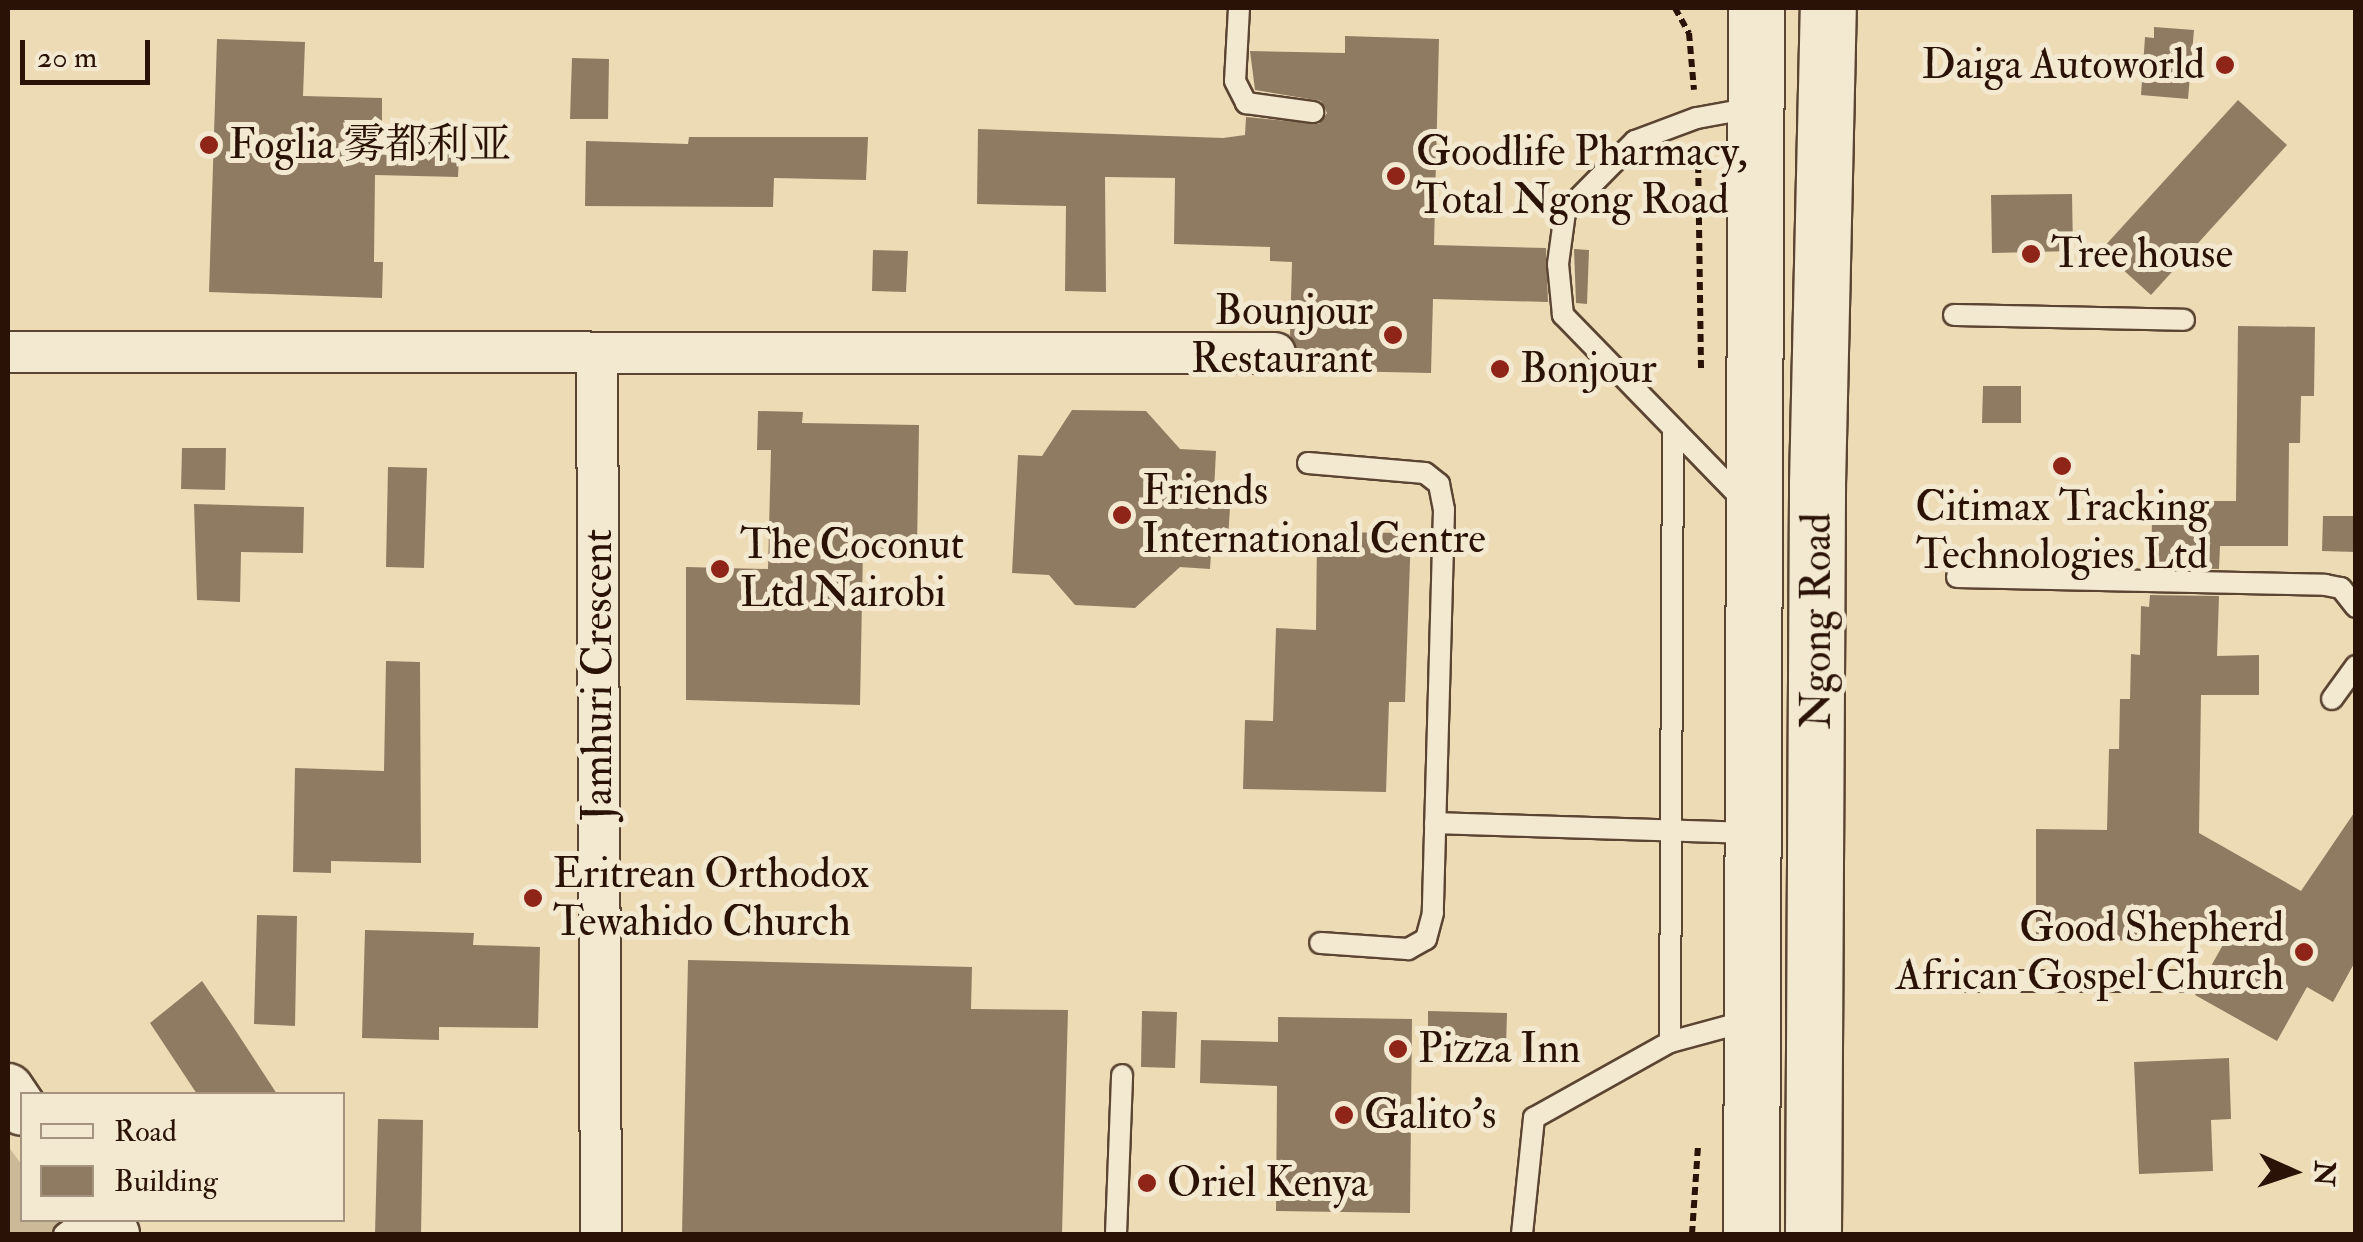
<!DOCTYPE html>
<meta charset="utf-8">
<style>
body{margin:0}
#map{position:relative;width:2363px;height:1242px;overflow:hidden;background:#eddbb6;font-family:"IM FELL Double Pica","Noto Serif SC",serif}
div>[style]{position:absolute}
.green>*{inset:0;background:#ccb998}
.building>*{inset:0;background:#8f7b62}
.path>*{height:6px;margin-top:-3px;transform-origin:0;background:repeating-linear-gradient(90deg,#2a1306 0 8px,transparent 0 13px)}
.roads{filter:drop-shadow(2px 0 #5b4532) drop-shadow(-2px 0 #5b4532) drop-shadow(0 2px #5b4532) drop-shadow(0 -2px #5b4532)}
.service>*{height:20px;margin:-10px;padding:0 10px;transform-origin:10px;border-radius:10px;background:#f3e8d0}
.minor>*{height:40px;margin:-20px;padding:0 20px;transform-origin:20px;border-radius:20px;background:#f3e8d0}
.tertiary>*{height:50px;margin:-25px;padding:0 25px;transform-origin:25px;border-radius:25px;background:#f3e8d0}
.secondary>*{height:55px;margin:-27.5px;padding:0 27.5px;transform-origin:27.5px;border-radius:27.5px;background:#f3e8d0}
.dots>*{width:28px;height:28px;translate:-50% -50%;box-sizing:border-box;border:5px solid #f3e8d0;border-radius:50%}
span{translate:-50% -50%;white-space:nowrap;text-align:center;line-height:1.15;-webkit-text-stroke:10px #f3e8d0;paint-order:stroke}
.poi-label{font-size:42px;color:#2a1306}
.right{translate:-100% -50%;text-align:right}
.left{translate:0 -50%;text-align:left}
.street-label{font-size:42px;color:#2a1306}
.frame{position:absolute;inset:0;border:10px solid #2a1306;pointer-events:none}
.legend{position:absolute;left:20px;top:1092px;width:325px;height:130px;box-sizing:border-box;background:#f3e8d0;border:2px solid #a3937f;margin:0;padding:12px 18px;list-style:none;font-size:30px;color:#2a1306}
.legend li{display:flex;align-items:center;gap:20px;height:50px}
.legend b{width:50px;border:2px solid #a3937f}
.north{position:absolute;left:2243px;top:1122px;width:100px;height:100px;-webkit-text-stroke:8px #f3e8d0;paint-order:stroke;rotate:93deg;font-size:28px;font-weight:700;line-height:40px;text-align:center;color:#2a1306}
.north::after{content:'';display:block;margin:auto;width:35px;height:45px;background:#2a1306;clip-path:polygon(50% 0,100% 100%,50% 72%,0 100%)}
.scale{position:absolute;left:20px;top:40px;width:130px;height:45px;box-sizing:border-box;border:5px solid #2a1306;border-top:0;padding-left:12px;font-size:30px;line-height:35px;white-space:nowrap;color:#2a1306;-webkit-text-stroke:8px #f3e8d0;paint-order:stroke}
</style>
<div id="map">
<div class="green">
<i style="clip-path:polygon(8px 1146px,22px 1165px,22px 1220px,65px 1220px,77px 1234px,8px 1234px)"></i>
</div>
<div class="building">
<i style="clip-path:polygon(2154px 27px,2194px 30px,2188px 99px,2141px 95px,2145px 37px,2154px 38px)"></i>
<i style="clip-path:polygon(1345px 36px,1439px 39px,1434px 245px,1546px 248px,1548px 302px,1433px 299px,1431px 373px,1291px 370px,1299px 354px,1290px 335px,1292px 262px,1270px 261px,1270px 247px,1174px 244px,1175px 178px,1105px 177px,1106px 292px,1065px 291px,1066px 206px,977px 204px,978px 129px,1223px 138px,1245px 135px,1246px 117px,1319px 124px,1327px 113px,1321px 101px,1255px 90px,1250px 51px,1345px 53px)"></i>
<i style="clip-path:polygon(217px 39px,305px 42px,303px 96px,382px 98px,382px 128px,460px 131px,458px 177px,375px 175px,374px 262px,383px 262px,382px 298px,209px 292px)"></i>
<i style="clip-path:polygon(572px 58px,609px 59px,608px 119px,570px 119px)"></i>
<i style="clip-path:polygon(2238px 100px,2287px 145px,2151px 295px,2101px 250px)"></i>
<i style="clip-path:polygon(689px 137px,868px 137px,866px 180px,774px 178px,773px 207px,585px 206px,586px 141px,688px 144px)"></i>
<i style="clip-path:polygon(2072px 194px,2073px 251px,1992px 253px,1991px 195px)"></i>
<i style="clip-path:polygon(1574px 249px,1589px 250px,1587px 304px,1576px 303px)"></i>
<i style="clip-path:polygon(873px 250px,908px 251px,906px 292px,872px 291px)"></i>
<i style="clip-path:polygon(2238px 326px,2315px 327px,2314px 396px,2301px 396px,2300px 443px,2289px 443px,2288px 546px,2220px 546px,2219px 569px,2151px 567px,2152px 520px,2181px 522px,2182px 501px,2236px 501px)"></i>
<i style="clip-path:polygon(1983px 386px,2021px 386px,2021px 423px,1982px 423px)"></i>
<i style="clip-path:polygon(1072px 410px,1146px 411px,1180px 449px,1216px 451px,1214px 491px,1231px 492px,1228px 539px,1212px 538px,1210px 569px,1180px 567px,1135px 608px,1075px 605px,1049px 575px,1012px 573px,1018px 455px,1042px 456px)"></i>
<i style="clip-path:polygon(758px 411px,803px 412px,802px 423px,919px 425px,917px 550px,863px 548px,860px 705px,686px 700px,686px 567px,768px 569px,771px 450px,757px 450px)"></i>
<i style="clip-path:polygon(182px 448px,226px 448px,225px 490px,181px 489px)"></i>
<i style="clip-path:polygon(388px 467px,427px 468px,424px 568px,386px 567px)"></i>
<i style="clip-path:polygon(194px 504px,304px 507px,303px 553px,241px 552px,240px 602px,197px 600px)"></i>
<i style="clip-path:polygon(2323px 516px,2356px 516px,2356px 552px,2322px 551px)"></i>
<i style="clip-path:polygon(1317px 532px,1411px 533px,1405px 702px,1389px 702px,1386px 792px,1243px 789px,1245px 720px,1273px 721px,1276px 628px,1316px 630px)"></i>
<i style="clip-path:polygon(2150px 595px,2219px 596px,2217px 656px,2259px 655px,2259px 695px,2201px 695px,2199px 833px,2301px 891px,2356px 810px,2356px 960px,2333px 1002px,2307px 987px,2277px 1041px,2195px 995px,2225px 941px,2036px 940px,2036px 829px,2107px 830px,2109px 749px,2119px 749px,2120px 699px,2130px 699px,2131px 654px,2140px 655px,2141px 606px,2149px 607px)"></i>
<i style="clip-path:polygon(386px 661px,420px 662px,421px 863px,331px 861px,331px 873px,293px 872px,295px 768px,384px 771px)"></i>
<i style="clip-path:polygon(257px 915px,297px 916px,295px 1026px,254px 1024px)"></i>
<i style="clip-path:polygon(365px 930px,474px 933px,473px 945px,540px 947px,538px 1028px,439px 1027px,439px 1040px,362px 1038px)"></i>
<i style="clip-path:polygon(688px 960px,972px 967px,971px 1009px,1068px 1010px,1062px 1234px,682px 1234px)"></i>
<i style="clip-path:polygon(202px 981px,230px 1022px,277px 1094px,197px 1094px,150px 1023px)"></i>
<i style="clip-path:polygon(1142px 1011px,1177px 1012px,1175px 1068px,1141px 1067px)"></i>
<i style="clip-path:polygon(1428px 1011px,1507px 1013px,1506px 1045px,1428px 1044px)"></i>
<i style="clip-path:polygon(1278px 1017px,1412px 1019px,1410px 1213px,1276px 1211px,1277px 1086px,1200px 1083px,1201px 1040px,1278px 1042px)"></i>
<i style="clip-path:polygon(2229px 1058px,2231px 1119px,2211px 1120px,2213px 1171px,2139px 1174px,2134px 1062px)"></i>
<i style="clip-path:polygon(378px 1119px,423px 1120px,421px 1234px,375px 1234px)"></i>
</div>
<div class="path">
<i style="left:1675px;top:8px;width:29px;rotate:61deg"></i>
<i style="left:1689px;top:33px;width:57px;rotate:85deg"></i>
<i style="left:1698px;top:152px;width:217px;rotate:89.2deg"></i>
<i style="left:1692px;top:1234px;width:88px;rotate:-86.1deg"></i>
</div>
<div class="roads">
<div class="service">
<i style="left:1239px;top:8px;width:73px;rotate:93.1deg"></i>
<i style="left:1235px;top:81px;width:25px;rotate:63deg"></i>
<i style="left:1246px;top:103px;width:68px;rotate:7.7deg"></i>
<i style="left:1954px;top:315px;width:230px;rotate:1.2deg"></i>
<i style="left:1308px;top:463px;width:117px;rotate:4.9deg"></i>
<i style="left:1425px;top:473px;width:18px;rotate:38deg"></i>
<i style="left:1439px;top:484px;width:26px;rotate:79deg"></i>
<i style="left:1444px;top:510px;width:403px;rotate:91.6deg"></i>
<i style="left:1433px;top:913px;width:27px;rotate:105deg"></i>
<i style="left:1426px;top:939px;width:21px;rotate:151deg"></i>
<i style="left:1408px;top:949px;width:88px;rotate:-176.1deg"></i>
<i style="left:1744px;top:501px;width:260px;rotate:-134.2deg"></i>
<i style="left:1563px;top:315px;width:51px;rotate:-95.6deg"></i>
<i style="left:1558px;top:264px;width:52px;rotate:-82.3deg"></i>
<i style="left:1565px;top:212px;width:100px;rotate:-45.4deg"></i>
<i style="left:1635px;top:141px;width:66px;rotate:-20.4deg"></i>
<i style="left:1697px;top:118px;width:56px;rotate:-10.3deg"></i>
<i style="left:1957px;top:577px;width:368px;rotate:1.2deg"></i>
<i style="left:2325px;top:585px;width:16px;rotate:11deg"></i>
<i style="left:2341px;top:588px;width:24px;rotate:52deg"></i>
<i style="left:2332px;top:699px;width:41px;rotate:-54deg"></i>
<i style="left:1435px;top:823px;width:314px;rotate:1.8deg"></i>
<i style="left:1940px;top:981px;width:242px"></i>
<i style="left:1670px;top:1042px;width:609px;rotate:-89.72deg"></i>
<i style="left:64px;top:1234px;width:24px;rotate:-36deg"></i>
<i style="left:1116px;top:1234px;width:159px;rotate:-87.8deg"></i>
<i style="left:1522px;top:1234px;width:117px;rotate:-84.1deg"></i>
<i style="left:1534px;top:1118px;width:156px;rotate:-29.2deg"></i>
<i style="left:1670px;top:1042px;width:84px;rotate:-15.2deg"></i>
</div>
<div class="minor">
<i style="left:8px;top:352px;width:1267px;rotate:0.05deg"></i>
<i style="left:597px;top:355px;width:879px;rotate:89.74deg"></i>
</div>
<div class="tertiary">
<i style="left:8px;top:1089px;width:25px;rotate:56deg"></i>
<i style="left:103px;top:1220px;width:18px;rotate:52deg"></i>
</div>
<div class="secondary">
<i style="left:1751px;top:1234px;width:1226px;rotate:-89.77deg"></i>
<i style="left:1813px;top:1234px;width:750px;rotate:-89.69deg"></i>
<i style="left:1817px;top:484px;width:476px;rotate:-88.7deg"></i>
</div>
</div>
<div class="dots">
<i style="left:2225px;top:65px;background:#8f2418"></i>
<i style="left:209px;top:145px;background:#8f2418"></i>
<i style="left:1396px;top:176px;background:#8f2418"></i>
<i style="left:2031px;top:254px;background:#8f2418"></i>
<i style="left:1393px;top:335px;background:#8f2418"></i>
<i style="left:1500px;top:369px;background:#8f2418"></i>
<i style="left:2062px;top:466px;background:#8f2418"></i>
<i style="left:1122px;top:515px;background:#8f2418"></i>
<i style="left:720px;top:569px;background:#8f2418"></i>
<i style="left:533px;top:898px;background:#8f2418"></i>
<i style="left:2304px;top:952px;background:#8f2418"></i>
<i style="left:1398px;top:1049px;background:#8f2418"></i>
<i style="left:1344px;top:1115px;background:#8f2418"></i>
<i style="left:1147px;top:1183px;background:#8f2418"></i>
</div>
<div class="poi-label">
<span class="right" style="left:2205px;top:65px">Daiga Autoworld</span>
<span class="left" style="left:229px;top:145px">Foglia 雾都利亚</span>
<span class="left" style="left:1416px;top:176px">Goodlife Pharmacy,<br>Total Ngong Road</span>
<span class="left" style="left:2051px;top:254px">Tree house</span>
<span class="right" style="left:1373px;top:335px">Bounjour<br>Restaurant</span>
<span class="left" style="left:1520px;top:369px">Bonjour</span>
<span class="left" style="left:1142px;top:515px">Friends<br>International Centre</span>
<span style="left:2062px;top:531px">Citimax Tracking<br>Technologies Ltd</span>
<span class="left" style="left:740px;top:569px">The Coconut<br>Ltd Nairobi</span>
<span class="left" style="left:553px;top:898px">Eritrean Orthodox<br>Tewahido Church</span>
<span class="right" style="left:2284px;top:952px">Good Shepherd<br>African Gospel Church</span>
<span class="left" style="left:1418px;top:1049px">Pizza Inn</span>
<span class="left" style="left:1364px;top:1115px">Galito's</span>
<span class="left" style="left:1167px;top:1183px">Oriel Kenya</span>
</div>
<div class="street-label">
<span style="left:1817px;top:621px;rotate:-90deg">Ngong Road</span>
<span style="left:598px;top:675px;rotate:-90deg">Jamhuri Crescent</span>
</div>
<div class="frame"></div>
<ul class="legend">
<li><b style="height:12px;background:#f3e8d0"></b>Road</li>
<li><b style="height:28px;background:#8f7b62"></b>Building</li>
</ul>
<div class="north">N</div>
<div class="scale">20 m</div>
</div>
